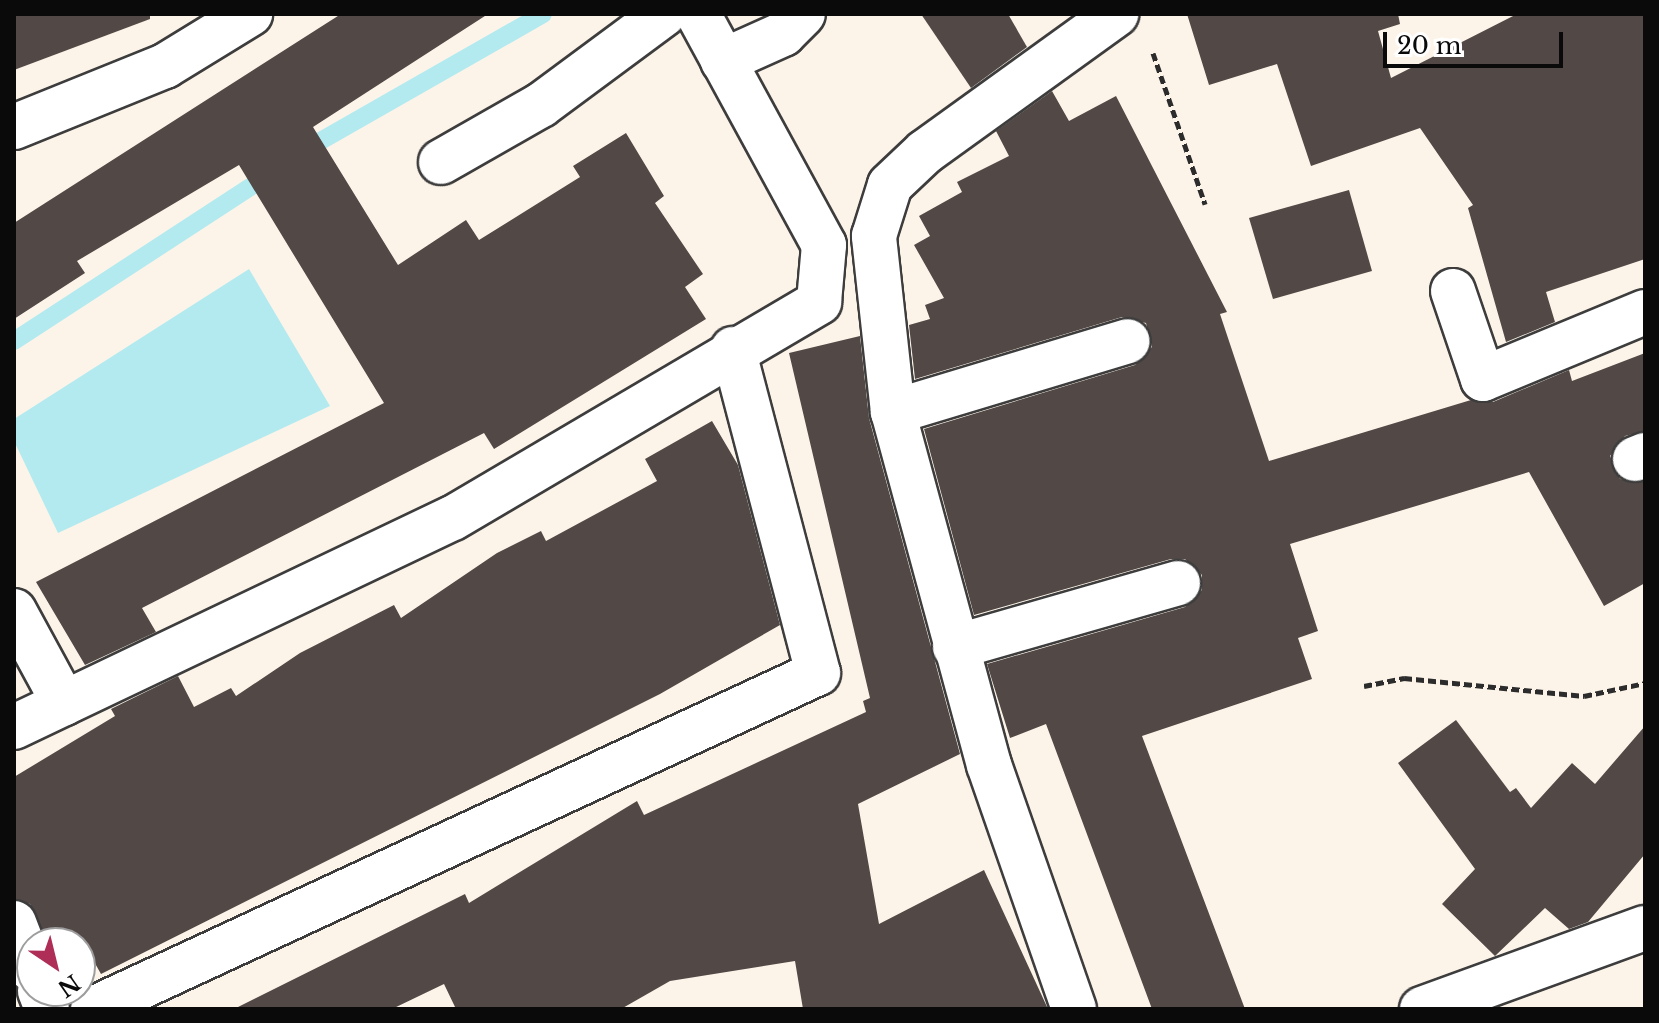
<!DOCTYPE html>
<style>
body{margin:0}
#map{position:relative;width:1659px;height:1023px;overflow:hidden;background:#fdf4e9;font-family:"Libre Baskerville",serif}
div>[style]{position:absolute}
.water>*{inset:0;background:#b2eaf0}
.stream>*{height:18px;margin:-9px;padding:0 9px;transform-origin:9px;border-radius:9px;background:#b2eaf0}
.building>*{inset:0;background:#524947}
.path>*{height:5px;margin-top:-2.5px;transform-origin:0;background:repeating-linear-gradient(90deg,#2c2c2c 0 8px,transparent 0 12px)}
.roads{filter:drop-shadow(2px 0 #3d3d3d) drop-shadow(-2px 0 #3d3d3d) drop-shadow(0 2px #3d3d3d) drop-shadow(0 -2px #3d3d3d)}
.minor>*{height:44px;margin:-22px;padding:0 22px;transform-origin:22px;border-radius:22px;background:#fff}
span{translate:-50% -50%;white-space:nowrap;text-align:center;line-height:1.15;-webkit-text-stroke:8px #fff;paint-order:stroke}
.frame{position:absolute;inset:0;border:16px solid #0a0a0a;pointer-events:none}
.north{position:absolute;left:16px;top:927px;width:80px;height:80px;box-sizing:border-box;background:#fff;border:2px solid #9d9d9d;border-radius:50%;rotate:145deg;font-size:22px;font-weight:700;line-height:32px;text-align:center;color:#0a0a0a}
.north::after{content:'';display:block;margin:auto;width:28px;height:36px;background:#ae2e57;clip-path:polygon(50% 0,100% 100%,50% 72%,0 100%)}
.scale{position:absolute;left:1383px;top:32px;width:180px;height:36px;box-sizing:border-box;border:4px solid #0a0a0a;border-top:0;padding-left:10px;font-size:24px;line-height:28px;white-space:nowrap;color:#0a0a0a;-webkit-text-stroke:6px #fff;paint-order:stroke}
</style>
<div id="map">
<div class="water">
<i style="clip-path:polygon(249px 269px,330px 406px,58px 533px,14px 441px,14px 419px)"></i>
</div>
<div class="stream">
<i style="left:303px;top:151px;width:276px;rotate:-29.7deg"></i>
<i style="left:14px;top:341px;width:308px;rotate:-33.1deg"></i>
</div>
<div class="building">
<i style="clip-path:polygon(14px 14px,150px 14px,150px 19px,14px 70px)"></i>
<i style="clip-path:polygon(341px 14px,488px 14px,313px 127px,398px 265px,466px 220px,479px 240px,580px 177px,573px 166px,626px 133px,664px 196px,655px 203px,703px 274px,685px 287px,706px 319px,494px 449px,484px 433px,142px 608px,156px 632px,85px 665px,36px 582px,384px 403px,239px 165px,77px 261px,85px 273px,14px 319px,14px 223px)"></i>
<i style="clip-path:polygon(921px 14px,1008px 14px,1027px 47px,971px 88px)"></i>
<i style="clip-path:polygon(1187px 14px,1398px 14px,1400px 24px,1378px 31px,1391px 78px,1517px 14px,1645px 14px,1645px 259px,1546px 292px,1555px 322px,1506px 342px,1468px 208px,1473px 205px,1420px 128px,1311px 166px,1277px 64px,1209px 85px)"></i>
<i style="clip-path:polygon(1052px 91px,1069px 121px,1116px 96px,1227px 312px,1220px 314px,1269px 461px,1471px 400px,1493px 402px,1569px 370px,1572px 381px,1645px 353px,1645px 431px,1625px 436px,1610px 456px,1620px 479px,1645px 482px,1645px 583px,1604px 606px,1529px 472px,1290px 544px,1318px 631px,1298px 638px,1312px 679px,1142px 736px,1245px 1009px,1152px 1009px,1046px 724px,1010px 738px,987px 664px,1185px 607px,1202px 590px,1202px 575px,1185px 559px,1171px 559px,974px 615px,924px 429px,1135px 365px,1152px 347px,1146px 323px,1122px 317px,915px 379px,909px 325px,930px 319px,925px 305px,944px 298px,914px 245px,930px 236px,919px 216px,962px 192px,957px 182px,1009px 156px,996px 131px)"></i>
<i style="clip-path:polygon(1349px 190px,1372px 271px,1273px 299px,1249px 218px)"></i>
<i style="clip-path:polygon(860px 336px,869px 418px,960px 754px,858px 804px,879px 924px,984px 870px,1048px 1009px,803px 1009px,795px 961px,670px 981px,621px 1009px,456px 1009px,444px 984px,392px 1009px,234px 1009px,465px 894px,469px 903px,637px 801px,644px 815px,866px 712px,863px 701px,870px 698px,789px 353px)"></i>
<i style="clip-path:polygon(712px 421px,738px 465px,780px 625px,660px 694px,101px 974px,88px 951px,80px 955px,80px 943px,48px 943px,30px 904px,14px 899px,14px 777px,115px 716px,111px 709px,178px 676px,194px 707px,231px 688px,236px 696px,300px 653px,394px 605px,401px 618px,497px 553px,541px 531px,546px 541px,657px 481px,645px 459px)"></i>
<i style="clip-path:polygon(1456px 720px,1510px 792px,1516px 788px,1531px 808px,1572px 763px,1595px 784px,1645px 726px,1645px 854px,1588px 922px,1569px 929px,1545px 908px,1495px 956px,1442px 904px,1475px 869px,1398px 763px)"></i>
</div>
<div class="path">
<i style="left:1153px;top:53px;width:160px;rotate:71deg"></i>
<i style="left:1364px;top:686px;width:41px;rotate:-11.3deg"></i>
<i style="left:1404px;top:678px;width:181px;rotate:5.7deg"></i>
<i style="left:1584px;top:696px;width:62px;rotate:-12deg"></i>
</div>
<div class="roads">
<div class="minor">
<i style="left:723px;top:61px;width:66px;rotate:-24.2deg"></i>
<i style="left:783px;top:34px;width:28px;rotate:-45deg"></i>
<i style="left:14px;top:127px;width:163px;rotate:-22deg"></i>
<i style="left:165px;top:66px;width:100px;rotate:-31.5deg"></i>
<i style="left:441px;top:162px;width:115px;rotate:-29.7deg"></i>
<i style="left:541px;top:105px;width:153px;rotate:-36.5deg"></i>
<i style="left:1453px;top:291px;width:93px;rotate:71.2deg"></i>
<i style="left:1483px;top:379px;width:175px;rotate:-22.5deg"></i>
<i style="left:893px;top:412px;width:245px;rotate:-16.8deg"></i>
<i style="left:1635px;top:459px;width:11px;rotate:-22deg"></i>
<i style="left:14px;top:611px;width:105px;rotate:61.5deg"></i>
<i style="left:955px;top:647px;width:232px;rotate:-16deg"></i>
<i style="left:14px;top:727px;width:486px;rotate:-25.5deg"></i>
<i style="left:453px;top:518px;width:425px;rotate:-30.5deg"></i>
<i style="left:819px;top:302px;width:57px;rotate:-85deg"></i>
<i style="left:824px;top:245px;width:263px;rotate:-118.6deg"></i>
<i style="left:14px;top:923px;width:50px;rotate:69deg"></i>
<i style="left:40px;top:991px;width:19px;rotate:69deg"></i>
<i style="left:93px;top:1009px;width:799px;rotate:-24.87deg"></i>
<i style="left:818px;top:673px;width:335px;rotate:-104.7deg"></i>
<i style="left:1074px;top:1009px;width:258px;rotate:-109.2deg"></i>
<i style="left:989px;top:765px;width:366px;rotate:-105.2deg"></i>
<i style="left:893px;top:412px;width:177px;rotate:-96.2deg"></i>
<i style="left:874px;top:236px;width:53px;rotate:-72.6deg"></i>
<i style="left:890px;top:185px;width:48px;rotate:-43.3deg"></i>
<i style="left:925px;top:152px;width:236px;rotate:-35.8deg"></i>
<i style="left:1422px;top:1009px;width:237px;rotate:-20deg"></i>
</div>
</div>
<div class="frame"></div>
<div class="north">N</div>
<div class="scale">20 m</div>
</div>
